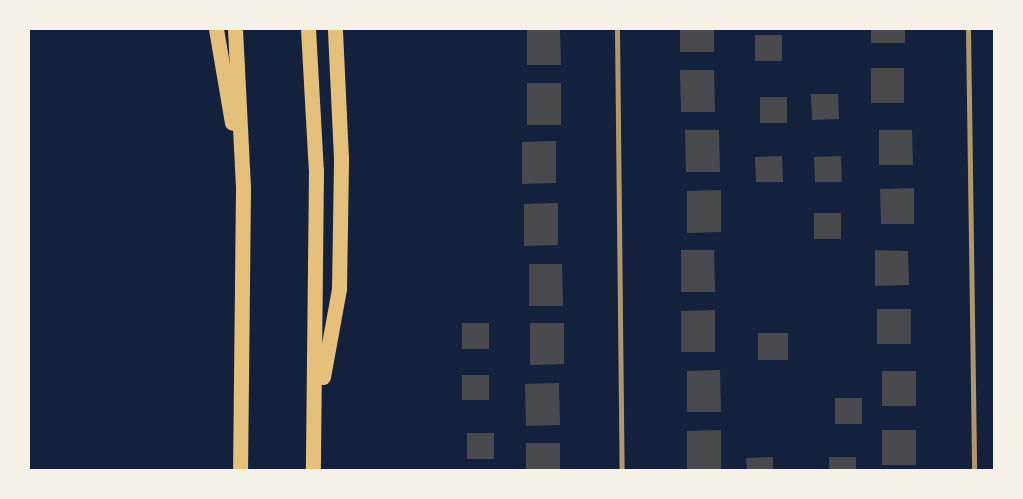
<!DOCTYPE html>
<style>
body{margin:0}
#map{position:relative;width:1023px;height:499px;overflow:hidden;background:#14213d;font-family:"IBM Plex Sans",sans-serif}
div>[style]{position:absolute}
.building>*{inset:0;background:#48494c}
.minor>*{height:5px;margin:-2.5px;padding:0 2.5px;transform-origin:2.5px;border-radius:2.5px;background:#b1986c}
.motorway>*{height:15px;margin:-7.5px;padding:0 7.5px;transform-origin:7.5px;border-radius:7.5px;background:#e5c07b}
span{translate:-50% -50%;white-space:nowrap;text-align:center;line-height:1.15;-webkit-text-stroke:4px #f6f1e7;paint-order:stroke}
.frame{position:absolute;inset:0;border:30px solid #f6f1e7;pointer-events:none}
</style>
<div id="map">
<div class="building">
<i style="clip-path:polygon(527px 29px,560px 29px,561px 65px,527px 65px)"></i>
<i style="clip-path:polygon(680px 29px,714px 29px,714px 52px,680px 52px)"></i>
<i style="clip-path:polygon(871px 29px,905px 29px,905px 43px,871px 43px)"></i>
<i style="clip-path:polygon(755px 35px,782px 35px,782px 61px,755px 61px)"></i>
<i style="clip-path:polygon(871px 68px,904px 68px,904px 103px,871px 103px)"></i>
<i style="clip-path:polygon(680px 70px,714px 70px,715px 112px,681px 112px)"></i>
<i style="clip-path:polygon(527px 83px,561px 83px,561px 125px,527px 125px)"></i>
<i style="clip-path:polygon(811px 94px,838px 94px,839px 119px,812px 120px)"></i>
<i style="clip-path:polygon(760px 97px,787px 97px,787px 123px,760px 123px)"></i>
<i style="clip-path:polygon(685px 130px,719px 130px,720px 172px,686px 172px)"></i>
<i style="clip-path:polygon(879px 130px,912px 130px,913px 165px,879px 165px)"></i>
<i style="clip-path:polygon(556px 141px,556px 183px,522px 184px,522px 142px)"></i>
<i style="clip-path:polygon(782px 156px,783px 182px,756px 182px,755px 157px)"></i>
<i style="clip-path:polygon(841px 156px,842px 182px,815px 182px,814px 157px)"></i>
<i style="clip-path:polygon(914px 188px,914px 224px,881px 224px,880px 189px)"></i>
<i style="clip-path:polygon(721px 190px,721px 232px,687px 233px,687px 191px)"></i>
<i style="clip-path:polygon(558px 203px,558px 245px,524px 246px,524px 204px)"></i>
<i style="clip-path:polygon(814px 213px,841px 213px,841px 239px,814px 239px)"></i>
<i style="clip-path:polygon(681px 250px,714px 250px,715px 292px,681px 292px)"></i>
<i style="clip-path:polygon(875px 250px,908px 251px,909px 285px,875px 286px)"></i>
<i style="clip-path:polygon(529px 264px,562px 264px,563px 306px,529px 306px)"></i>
<i style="clip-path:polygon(877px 309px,911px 309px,911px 344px,877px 344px)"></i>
<i style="clip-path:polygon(715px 310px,715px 352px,681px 352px,681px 311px)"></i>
<i style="clip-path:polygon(462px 323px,489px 323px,489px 349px,462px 349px)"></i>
<i style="clip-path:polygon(530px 323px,564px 323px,564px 364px,530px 365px)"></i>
<i style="clip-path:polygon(758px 333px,788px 333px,788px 360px,758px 360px)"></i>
<i style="clip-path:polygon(720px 370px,721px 412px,687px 412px,687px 371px)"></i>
<i style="clip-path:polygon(882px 371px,916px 371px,916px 406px,882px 406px)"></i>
<i style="clip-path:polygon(462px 375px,489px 375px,489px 400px,462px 400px)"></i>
<i style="clip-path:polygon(559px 383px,560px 425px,526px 426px,525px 384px)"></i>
<i style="clip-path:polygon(835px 398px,862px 398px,862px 424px,835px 424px)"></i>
<i style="clip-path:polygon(721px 430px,721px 470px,687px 470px,687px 431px)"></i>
<i style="clip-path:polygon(882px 430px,916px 430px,916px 465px,882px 465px)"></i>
<i style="clip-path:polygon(467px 433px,494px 433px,494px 459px,467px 459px)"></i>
<i style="clip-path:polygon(526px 443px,560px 443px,560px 470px,526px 470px)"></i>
<i style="clip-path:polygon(773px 457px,773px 470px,747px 470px,746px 458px)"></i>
<i style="clip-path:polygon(829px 457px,856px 457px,856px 470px,829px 470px)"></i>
</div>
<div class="minor">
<i style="left:617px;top:29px;width:441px;rotate:89.4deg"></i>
<i style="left:968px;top:29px;width:441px;rotate:89.2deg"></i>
</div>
<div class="motorway">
<i style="left:216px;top:29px;width:95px;rotate:80.3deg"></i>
<i style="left:235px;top:29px;width:160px;rotate:87.1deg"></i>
<i style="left:243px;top:189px;width:281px;rotate:90.6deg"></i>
<i style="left:308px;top:29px;width:141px;rotate:86.8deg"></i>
<i style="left:316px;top:170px;width:300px;rotate:90.6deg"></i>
<i style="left:323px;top:377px;width:89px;rotate:-79.7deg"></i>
<i style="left:339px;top:289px;width:131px;rotate:-89.1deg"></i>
<i style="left:341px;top:158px;width:129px;rotate:-92.7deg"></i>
</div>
<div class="frame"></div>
</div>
